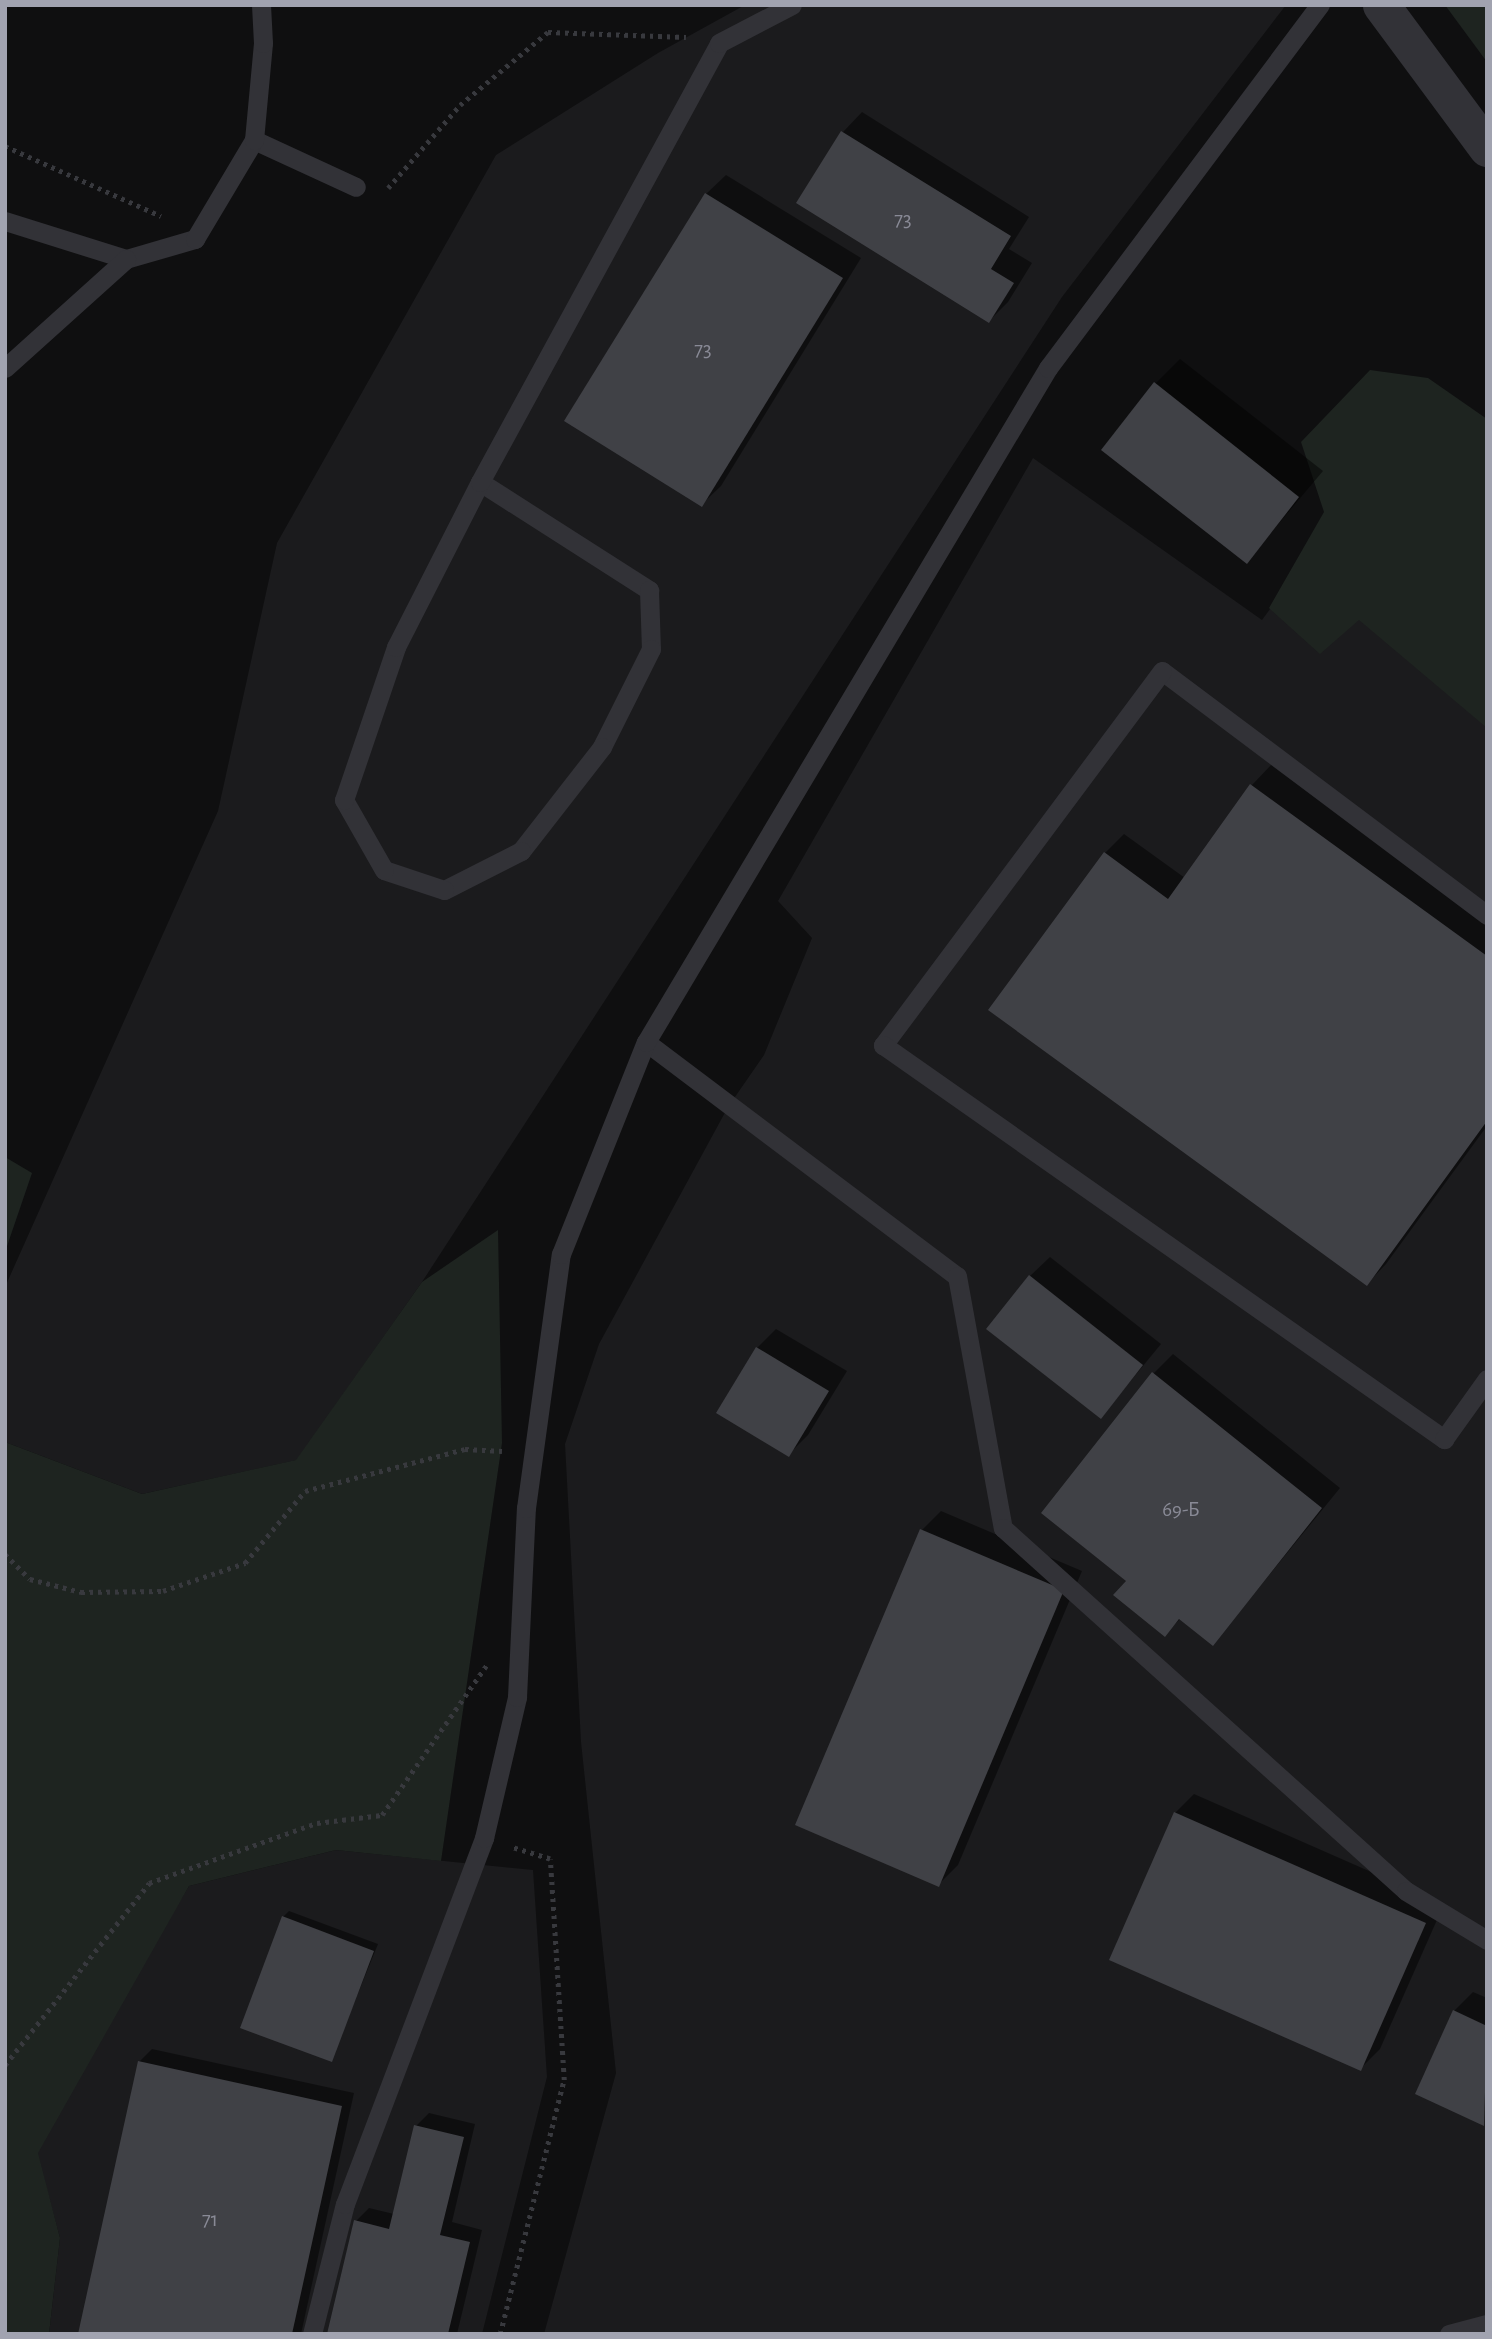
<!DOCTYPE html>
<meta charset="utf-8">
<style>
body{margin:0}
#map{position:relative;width:1492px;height:2339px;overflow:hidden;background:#0f0f10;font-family:"Alegreya Sans",sans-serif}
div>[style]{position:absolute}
.built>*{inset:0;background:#1b1b1d}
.green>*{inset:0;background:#1e2420}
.shadow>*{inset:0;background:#0007}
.building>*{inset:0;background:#404146}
.path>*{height:4.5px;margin-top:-2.25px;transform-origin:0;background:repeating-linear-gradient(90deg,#38393e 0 3.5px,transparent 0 8.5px)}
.lane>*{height:19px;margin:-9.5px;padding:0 9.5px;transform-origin:9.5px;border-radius:9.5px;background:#323237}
.street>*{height:37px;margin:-18.5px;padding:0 18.5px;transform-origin:18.5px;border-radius:18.5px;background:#323237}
span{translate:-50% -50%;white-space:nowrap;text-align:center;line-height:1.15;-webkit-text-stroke:7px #0a0a0b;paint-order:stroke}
.number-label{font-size:21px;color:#898a96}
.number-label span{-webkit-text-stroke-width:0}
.frame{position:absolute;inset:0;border:7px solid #a1a3b0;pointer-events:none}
</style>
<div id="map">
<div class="built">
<i style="clip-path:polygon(745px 5px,1286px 5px,1062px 297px,422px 1282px,297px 1460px,142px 1494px,5px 1442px,5px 1287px,218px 811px,277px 543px,496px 155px,658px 53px)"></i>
<i style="clip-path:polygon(1033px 458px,1262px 620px,1325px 533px,1487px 656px,1487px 2334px,544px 2334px,616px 2073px,581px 1742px,565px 1444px,599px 1344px,728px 1107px,764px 1055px,812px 938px,778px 901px)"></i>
<i style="clip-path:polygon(336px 1850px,533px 1870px,547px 2077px,482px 2334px,49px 2334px,60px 2238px,37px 2153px,88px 2054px,189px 1886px)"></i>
</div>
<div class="green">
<i style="clip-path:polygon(1445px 5px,1487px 5px,1487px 62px)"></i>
<i style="clip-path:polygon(1370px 370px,1428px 378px,1487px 419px,1487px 728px,1359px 620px,1320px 654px,1269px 608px,1324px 512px,1301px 442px)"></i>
<i style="clip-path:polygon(5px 1157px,32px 1173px,5px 1252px)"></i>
<i style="clip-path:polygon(498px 1230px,502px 1443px,441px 1861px,336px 1850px,189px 1886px,38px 2153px,60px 2238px,49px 2334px,5px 2334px,5px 1442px,142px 1494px,296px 1460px,422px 1282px)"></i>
</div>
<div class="shadow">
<i style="clip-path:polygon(862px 112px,1029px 217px,1009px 249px,1032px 263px,1008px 302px,989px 321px,798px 202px,843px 132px)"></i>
<i style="clip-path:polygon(726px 175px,861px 258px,721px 486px,701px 505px,706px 194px)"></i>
<i style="clip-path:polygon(1180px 359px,1323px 471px,1246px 562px,1155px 384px)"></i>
<i style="clip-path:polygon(1271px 765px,1487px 923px,1487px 1126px,1386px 1264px,1367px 1284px,1105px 853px,1124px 834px,1185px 878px,1252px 785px)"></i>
<i style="clip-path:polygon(1050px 1257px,1161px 1344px,1101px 1417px,1030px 1276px)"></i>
<i style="clip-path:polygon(776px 1329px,847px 1371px,808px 1435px,788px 1455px,757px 1348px)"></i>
<i style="clip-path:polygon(1173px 1354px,1340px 1488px,1213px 1644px,1181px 1618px,1165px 1634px,1128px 1580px,1154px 1373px)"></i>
<i style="clip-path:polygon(941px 1511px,1082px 1571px,958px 1865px,938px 1885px,922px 1530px)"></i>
<i style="clip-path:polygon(1194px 1794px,1444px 1904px,1380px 2049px,1360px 2069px,1175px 1813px)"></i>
<i style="clip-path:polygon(289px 1911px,378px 1944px,331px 2060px,283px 1917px)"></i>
<i style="clip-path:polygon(1473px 1992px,1487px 1998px,1484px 2124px,1454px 2011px)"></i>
<i style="clip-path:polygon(152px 2049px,354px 2093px,301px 2334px,80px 2334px,139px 2062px)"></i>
<i style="clip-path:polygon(429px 2113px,475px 2124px,452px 2222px,482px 2230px,457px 2334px,329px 2334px,356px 2221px,369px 2208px,394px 2214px,416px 2126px)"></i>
</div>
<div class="building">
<i style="clip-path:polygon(841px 131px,1011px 236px,991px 269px,1014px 283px,989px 323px,796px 203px)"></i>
<i style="clip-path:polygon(705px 193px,843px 278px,702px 507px,564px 421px)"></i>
<i style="clip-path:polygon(1154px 382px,1299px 497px,1247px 564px,1101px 450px)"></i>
<i style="clip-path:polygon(1250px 784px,1487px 956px,1487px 1121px,1367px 1286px,988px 1010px,1104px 852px,1168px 899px)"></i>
<i style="clip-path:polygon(1029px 1275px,1143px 1365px,1101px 1419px,986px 1329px)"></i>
<i style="clip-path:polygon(756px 1347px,829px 1391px,789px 1457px,716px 1413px)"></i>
<i style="clip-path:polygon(1152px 1372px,1322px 1508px,1213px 1646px,1179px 1619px,1165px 1637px,1113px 1595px,1126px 1581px,1041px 1513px)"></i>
<i style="clip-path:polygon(920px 1529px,1064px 1590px,939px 1887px,795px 1825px)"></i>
<i style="clip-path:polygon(1174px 1812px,1426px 1923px,1361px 2071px,1109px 1960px)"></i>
<i style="clip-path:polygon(282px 1916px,374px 1951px,332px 2062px,240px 2028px)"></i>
<i style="clip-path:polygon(1453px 2010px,1487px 2026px,1484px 2126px,1415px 2094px)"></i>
<i style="clip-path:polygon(138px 2061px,342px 2106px,292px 2334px,78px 2334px)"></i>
<i style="clip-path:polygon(414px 2125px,464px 2137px,440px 2235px,470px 2242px,448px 2334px,327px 2334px,354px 2220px,389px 2229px)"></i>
</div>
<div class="path">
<i style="left:5px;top:146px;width:171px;rotate:24.2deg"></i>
<i style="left:388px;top:188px;width:110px;rotate:-49.1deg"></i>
<i style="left:460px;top:105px;width:114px;rotate:-39.7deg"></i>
<i style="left:548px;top:32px;width:138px;rotate:2.1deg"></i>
<i style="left:5px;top:1554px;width:35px;rotate:45deg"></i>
<i style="left:30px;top:1579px;width:53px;rotate:14.3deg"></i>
<i style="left:81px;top:1592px;width:82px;rotate:-0.7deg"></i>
<i style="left:163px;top:1591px;width:87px;rotate:-18.9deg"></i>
<i style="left:245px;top:1563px;width:94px;rotate:-50.2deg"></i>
<i style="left:305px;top:1491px;width:165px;rotate:-14.7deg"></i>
<i style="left:465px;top:1449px;width:37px;rotate:3deg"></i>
<i style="left:5px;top:2065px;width:232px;rotate:-51.6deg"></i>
<i style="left:149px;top:1883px;width:178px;rotate:-19.7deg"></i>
<i style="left:317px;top:1823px;width:65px;rotate:-7deg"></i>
<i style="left:382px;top:1815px;width:182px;rotate:-55.1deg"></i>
<i style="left:500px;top:2334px;width:262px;rotate:-75.9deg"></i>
<i style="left:564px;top:2080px;width:221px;rotate:-93.6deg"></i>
<i style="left:550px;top:1859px;width:38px;rotate:-163deg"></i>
</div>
<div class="lane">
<i style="left:254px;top:140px;width:112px;rotate:24.7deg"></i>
<i style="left:5px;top:221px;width:127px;rotate:17.4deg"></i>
<i style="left:126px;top:259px;width:72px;rotate:-16.2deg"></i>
<i style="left:195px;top:239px;width:115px;rotate:-59.2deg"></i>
<i style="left:254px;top:140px;width:97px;rotate:-84.7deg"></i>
<i style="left:263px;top:43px;width:38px;rotate:-93deg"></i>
<i style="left:5px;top:368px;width:163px;rotate:-42deg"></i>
<i style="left:480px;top:482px;width:201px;rotate:32.6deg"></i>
<i style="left:649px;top:590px;width:59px;rotate:88.1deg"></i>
<i style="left:651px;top:649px;width:110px;rotate:116.6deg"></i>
<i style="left:602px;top:747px;width:132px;rotate:127.9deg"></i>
<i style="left:521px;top:851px;width:86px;rotate:153.1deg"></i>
<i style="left:444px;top:890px;width:63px;rotate:-161.6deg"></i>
<i style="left:384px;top:870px;width:81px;rotate:-119.7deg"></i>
<i style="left:344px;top:800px;width:162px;rotate:-71.2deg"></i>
<i style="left:396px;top:647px;width:185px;rotate:-63deg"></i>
<i style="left:480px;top:482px;width:500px;rotate:-61.4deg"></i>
<i style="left:719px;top:43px;width:82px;rotate:-27.5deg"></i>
<i style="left:1487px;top:915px;width:406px;rotate:-143.1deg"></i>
<i style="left:1162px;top:671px;width:467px;rotate:126.7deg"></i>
<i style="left:883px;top:1045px;width:686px;rotate:35.08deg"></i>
<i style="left:1444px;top:1439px;width:74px;rotate:-54.4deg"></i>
<i style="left:646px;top:1042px;width:389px;rotate:37deg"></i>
<i style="left:957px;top:1276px;width:256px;rotate:79.7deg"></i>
<i style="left:1003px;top:1528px;width:542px;rotate:42.01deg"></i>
<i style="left:1406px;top:1891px;width:95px;rotate:31.2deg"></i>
<i style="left:312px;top:2334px;width:134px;rotate:-75.8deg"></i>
<i style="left:345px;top:2204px;width:392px;rotate:-69.2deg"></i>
<i style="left:484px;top:1838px;width:145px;rotate:-76.8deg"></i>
<i style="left:517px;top:1697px;width:189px;rotate:-87.3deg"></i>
<i style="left:526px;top:1508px;width:256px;rotate:-82.2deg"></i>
<i style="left:561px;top:1254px;width:228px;rotate:-68.2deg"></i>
<i style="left:646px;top:1042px;width:785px;rotate:-59.19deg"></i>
<i style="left:1048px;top:368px;width:454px;rotate:-53.2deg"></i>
<i style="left:1449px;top:2334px;width:39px;rotate:-15deg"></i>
</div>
<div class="street">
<i style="left:1381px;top:5px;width:178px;rotate:53.5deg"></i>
</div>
<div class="number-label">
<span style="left:903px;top:220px">73</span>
<span style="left:703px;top:350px">73</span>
<span style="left:1181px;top:1510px">69-Б</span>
<span style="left:210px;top:2220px">71</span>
</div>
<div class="frame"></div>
</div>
